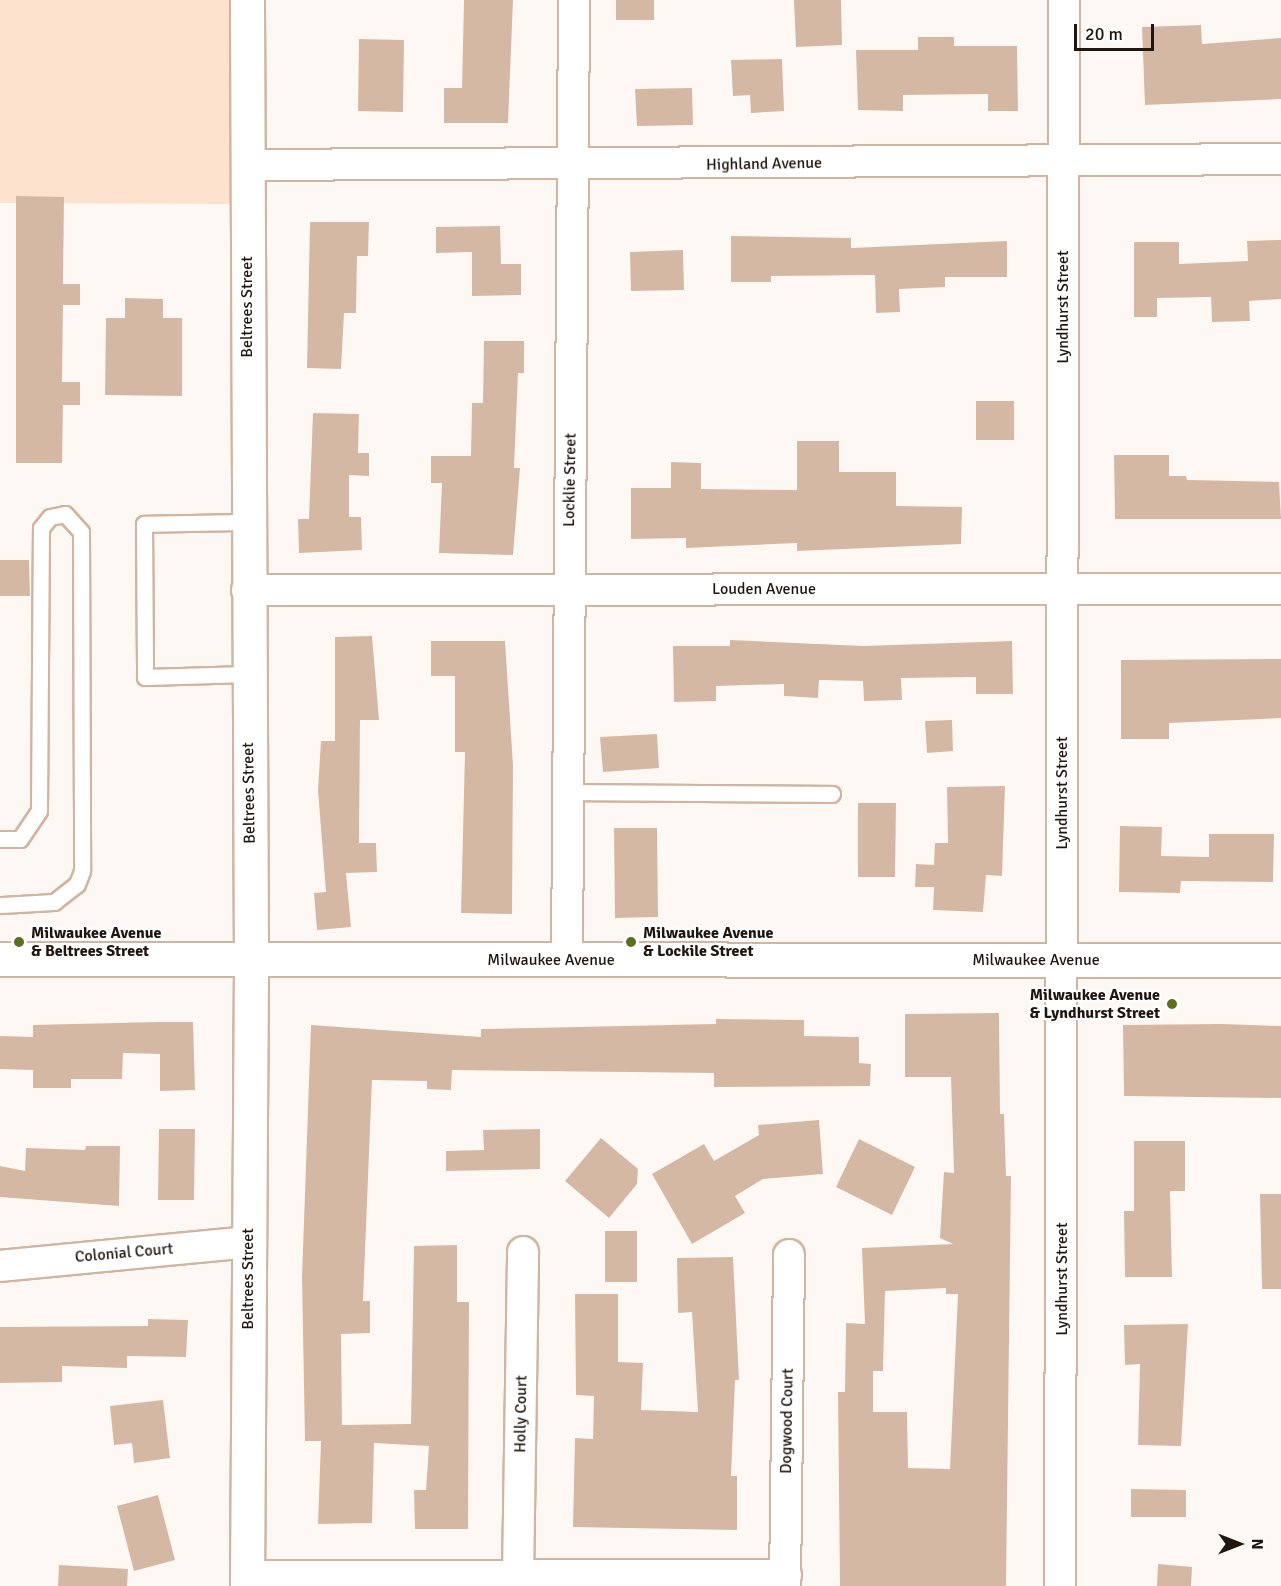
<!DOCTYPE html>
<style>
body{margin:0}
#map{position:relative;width:1281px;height:1586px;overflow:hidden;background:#fef8f4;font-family:Signika,sans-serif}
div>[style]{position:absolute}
.green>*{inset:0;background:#fce1cd}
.building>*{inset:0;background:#d5b8a4}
.roads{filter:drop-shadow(2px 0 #d1b5a1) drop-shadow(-2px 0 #d1b5a1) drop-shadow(0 2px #d1b5a1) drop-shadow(0 -2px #d1b5a1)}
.lane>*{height:15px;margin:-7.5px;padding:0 7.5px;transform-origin:7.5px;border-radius:7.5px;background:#fff}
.street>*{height:30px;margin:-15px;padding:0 15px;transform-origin:15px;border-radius:15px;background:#fff}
.secondary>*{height:33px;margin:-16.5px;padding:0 16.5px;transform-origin:16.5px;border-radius:16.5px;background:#fff}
.dots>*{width:16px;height:16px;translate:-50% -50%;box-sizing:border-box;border:3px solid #fff;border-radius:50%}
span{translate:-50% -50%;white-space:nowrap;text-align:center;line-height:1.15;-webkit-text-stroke:4.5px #fff;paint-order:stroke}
.street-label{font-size:16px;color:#20160f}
.poi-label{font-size:16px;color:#20160f;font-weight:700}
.left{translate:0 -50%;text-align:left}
.right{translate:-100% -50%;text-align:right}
.north{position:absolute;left:1209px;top:1514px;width:60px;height:60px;-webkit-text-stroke:4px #fff;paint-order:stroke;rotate:90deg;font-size:16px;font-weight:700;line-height:24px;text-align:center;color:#20160f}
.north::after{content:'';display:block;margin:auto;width:21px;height:27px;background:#20160f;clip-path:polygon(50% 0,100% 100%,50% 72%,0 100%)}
.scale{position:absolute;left:1074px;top:24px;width:80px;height:27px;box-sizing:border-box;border:3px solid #20160f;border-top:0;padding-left:8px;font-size:18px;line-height:21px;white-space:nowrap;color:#20160f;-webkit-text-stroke:4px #fff;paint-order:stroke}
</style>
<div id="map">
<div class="green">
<i style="clip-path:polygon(0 0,232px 0,230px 204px,0 203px)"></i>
</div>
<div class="building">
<i style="clip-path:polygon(464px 0,513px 0,508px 123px,444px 123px,444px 88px,462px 88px)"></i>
<i style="clip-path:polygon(616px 0,654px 0,654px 20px,616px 20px)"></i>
<i style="clip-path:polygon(794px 0,841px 0,842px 45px,796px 47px)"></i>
<i style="clip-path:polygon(1201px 25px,1202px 44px,1281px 38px,1281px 99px,1145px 105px,1142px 27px)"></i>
<i style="clip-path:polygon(918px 37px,954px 37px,954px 46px,1017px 46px,1018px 111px,988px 111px,988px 94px,903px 95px,903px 111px,858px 110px,856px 50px,918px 50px)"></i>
<i style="clip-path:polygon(359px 39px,404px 40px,403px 112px,358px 111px)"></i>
<i style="clip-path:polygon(782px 59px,784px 111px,751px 113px,750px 95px,733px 96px,731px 60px)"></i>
<i style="clip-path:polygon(692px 88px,693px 125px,637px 126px,635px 89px)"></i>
<i style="clip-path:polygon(16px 196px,64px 197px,63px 284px,80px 284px,80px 305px,63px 305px,62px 382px,80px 382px,80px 405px,63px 405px,62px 463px,16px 463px)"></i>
<i style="clip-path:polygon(310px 222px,369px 222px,368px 256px,357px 256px,356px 313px,344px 313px,341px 369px,307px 368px)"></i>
<i style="clip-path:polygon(500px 226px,501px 264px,521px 264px,521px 295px,472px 296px,472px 252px,436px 253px,436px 227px)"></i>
<i style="clip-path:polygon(731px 236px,851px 238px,851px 248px,1007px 241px,1007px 277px,945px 277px,945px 287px,899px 289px,900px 312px,876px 313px,875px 275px,771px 276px,771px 282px,731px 282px)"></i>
<i style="clip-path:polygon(1281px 240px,1281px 299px,1249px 301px,1250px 321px,1212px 322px,1211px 297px,1157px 298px,1157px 317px,1134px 317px,1134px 242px,1179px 242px,1179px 264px,1248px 261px,1247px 241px)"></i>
<i style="clip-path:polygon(683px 250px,684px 290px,631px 291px,630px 252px)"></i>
<i style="clip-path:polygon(125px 298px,163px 299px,163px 318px,182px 318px,182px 396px,105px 395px,106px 318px,125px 318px)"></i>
<i style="clip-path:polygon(484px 341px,524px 341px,524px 373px,518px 373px,514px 468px,520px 468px,513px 555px,439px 553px,442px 483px,431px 483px,431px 456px,471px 456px,472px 403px,483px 403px)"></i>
<i style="clip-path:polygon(976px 401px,1014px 401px,1014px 440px,976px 440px)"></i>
<i style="clip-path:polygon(313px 413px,359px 414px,358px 453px,369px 453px,369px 476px,349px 475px,349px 517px,361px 517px,362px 550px,299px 553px,298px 519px,309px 519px)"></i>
<i style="clip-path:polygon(797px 441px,839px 441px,839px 472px,896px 472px,896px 506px,962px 507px,961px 544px,797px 551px,797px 543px,686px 548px,686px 538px,631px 539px,631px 488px,671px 488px,671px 462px,701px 463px,701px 489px,797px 490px)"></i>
<i style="clip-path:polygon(1114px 455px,1169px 455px,1169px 476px,1186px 476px,1187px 480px,1279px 482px,1281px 519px,1115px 519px)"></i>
<i style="clip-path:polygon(0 560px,29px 560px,30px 596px,0 596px)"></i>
<i style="clip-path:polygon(372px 636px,379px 720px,360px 720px,359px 843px,376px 843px,377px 872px,346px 873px,351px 927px,317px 930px,314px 893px,326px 892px,318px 790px,321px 741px,335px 741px,335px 637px)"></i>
<i style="clip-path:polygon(730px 640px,863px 646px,1012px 641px,1013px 694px,976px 694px,976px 677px,901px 678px,902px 700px,864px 701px,863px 681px,819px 680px,818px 698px,784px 696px,784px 684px,716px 686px,716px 701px,674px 702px,673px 646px,730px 646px)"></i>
<i style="clip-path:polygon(431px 641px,505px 641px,513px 765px,512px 914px,461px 913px,465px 752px,455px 752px,455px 676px,431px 676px)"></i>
<i style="clip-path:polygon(1281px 659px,1281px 718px,1169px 723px,1169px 739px,1121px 739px,1121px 660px)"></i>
<i style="clip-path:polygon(952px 720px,953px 751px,927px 753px,925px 721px)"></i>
<i style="clip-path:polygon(657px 734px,659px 768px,603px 772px,600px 737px)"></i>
<i style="clip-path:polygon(1005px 786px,1002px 876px,986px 875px,983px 912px,933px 910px,934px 887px,915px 887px,916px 864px,934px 865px,935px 843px,948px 843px,947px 787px)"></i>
<i style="clip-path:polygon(858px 803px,896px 803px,895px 877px,858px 877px)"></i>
<i style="clip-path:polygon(1120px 826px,1162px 827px,1161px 856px,1209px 857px,1209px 834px,1274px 834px,1273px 882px,1181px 881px,1180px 893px,1119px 892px)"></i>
<i style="clip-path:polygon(614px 828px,657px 828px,658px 917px,615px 918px)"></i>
<i style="clip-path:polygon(evenodd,999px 1013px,1000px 1114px,1004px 1114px,1006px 1176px,1011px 1176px,1006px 1586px,840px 1586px,838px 1392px,845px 1392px,846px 1323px,865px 1324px,862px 1248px,953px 1244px,940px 1238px,944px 1172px,954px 1173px,951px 1077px,905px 1077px,905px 1014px,999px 1013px,946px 1288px,946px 1294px,958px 1294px,950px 1469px,908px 1468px,907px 1412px,873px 1412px,873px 1371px,883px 1371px,885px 1291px,946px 1288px)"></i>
<i style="clip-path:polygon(716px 1019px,804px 1020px,804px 1036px,859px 1037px,859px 1063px,871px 1064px,870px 1086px,714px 1087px,714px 1073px,631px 1072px,452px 1070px,451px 1090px,427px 1089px,427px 1081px,372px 1080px,363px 1301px,370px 1301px,370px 1333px,341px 1334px,342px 1425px,411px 1424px,414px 1246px,457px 1245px,457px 1302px,469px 1302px,468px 1529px,415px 1529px,414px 1490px,426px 1490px,429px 1446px,374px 1443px,372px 1523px,318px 1524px,321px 1441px,305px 1441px,302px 1277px,311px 1025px,481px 1037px,481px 1029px,716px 1024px)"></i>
<i style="clip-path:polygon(158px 1022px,193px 1022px,195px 1090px,160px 1091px,160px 1054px,123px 1053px,122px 1079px,71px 1079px,71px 1088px,33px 1088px,33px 1070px,0 1069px,0 1036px,33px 1037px,33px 1025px)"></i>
<i style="clip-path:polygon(1221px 1024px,1281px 1026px,1281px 1098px,1124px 1096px,1123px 1025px)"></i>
<i style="clip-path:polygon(819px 1120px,823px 1174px,763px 1179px,735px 1196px,745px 1213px,692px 1244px,652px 1174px,704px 1144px,714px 1161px,759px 1135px,758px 1125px)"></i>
<i style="clip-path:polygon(159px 1129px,195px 1129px,194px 1200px,158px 1200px)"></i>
<i style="clip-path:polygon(540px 1129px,540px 1169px,446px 1171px,446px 1151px,484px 1150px,483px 1130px)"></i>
<i style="clip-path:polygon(601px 1138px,638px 1169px,637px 1184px,609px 1218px,565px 1181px)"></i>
<i style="clip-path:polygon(859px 1139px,915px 1167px,892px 1215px,836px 1187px)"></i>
<i style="clip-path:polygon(1134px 1141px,1185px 1141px,1185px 1191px,1170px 1191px,1172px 1277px,1125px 1277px,1124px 1211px,1134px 1211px)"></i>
<i style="clip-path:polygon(86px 1146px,120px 1146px,119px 1206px,0 1197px,0 1166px,25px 1171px,26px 1148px,85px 1150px)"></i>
<i style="clip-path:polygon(1260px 1194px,1281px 1194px,1281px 1289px,1262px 1289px)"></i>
<i style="clip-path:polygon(605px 1231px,637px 1231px,637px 1282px,605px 1282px)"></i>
<i style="clip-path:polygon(733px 1257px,739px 1380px,735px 1380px,731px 1476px,737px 1476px,737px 1530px,573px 1527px,575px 1438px,593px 1439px,594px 1396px,576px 1395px,575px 1294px,618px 1294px,618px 1362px,643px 1363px,641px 1410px,698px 1412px,692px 1312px,678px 1313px,677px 1258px)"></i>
<i style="clip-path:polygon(148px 1319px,188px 1320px,186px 1357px,127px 1356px,127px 1368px,62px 1366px,62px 1382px,0 1383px,0 1327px,148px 1326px)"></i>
<i style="clip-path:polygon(1188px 1324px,1181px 1446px,1138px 1445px,1140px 1364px,1125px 1365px,1124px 1325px)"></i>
<i style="clip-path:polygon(163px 1400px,170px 1458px,134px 1463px,132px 1443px,114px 1445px,110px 1406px)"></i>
<i style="clip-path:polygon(1131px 1489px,1186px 1490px,1186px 1517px,1131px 1517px)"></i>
<i style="clip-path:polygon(158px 1495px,175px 1560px,134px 1571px,117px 1506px)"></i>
<i style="clip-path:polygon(1158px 1564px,1192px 1567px,1191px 1586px,1157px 1586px)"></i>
<i style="clip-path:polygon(59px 1565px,128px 1569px,127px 1586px,58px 1586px)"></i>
</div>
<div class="roads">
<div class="lane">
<i style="left:247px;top:522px;width:103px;rotate:178.9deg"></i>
<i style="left:144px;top:524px;width:153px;rotate:89.6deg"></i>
<i style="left:145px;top:677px;width:103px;rotate:-1.7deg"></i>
<i style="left:568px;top:792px;width:264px;rotate:0.4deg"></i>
<i style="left:0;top:839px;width:20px"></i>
<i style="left:20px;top:839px;width:34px;rotate:-56deg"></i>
<i style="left:39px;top:811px;width:283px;rotate:-89.6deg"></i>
<i style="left:41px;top:528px;width:14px;rotate:-51deg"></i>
<i style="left:50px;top:517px;width:15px;rotate:-11deg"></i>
<i style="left:65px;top:514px;width:24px;rotate:48deg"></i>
<i style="left:81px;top:532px;width:339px;rotate:89.8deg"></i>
<i style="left:82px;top:871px;width:14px;rotate:111deg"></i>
<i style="left:77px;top:884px;width:29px;rotate:142deg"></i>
<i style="left:54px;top:902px;width:54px;rotate:176.8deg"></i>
</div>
<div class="street">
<i style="left:247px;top:165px;width:1034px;rotate:-0.33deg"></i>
<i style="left:247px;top:590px;width:1034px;rotate:-0.06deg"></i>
<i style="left:567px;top:960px;width:960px;rotate:-89.58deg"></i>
<i style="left:0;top:1266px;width:249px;rotate:-5.5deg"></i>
<i style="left:247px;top:1576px;width:539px;rotate:-0.11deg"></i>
<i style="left:518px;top:1576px;width:324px;rotate:-89.1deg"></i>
<i style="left:785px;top:1586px;width:331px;rotate:-89.3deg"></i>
<i style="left:1060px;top:1586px;width:1586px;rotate:-89.86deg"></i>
</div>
<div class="secondary">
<i style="left:0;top:959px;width:1281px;rotate:0.04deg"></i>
<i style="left:247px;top:1586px;width:626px;rotate:-89.63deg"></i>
<i style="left:251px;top:960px;width:960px;rotate:-90.24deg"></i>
</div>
</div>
<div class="dots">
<i style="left:19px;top:942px;background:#5d6f1c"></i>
<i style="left:631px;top:942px;background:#5d6f1c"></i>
<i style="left:1172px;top:1004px;background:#5d6f1c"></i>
</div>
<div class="street-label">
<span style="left:764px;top:164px;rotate:-1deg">Highland Avenue</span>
<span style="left:247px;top:307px;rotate:-90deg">Beltrees Street</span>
<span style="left:1063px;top:307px;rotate:-90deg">Lyndhurst Street</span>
<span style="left:570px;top:480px;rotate:-89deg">Locklie Street</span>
<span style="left:764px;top:589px">Louden Avenue</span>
<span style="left:249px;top:793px;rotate:-91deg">Beltrees Street</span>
<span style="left:1062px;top:793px;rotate:-90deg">Lyndhurst Street</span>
<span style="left:551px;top:960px">Milwaukee Avenue</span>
<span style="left:1036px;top:960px">Milwaukee Avenue</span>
<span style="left:124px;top:1253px;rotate:-5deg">Colonial Court</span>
<span style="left:248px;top:1279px;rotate:-90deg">Beltrees Street</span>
<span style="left:1062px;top:1279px;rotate:-90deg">Lyndhurst Street</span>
<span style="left:521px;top:1414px;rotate:-89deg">Holly Court</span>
<span style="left:787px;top:1421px;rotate:-89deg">Dogwood Court</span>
</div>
<div class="poi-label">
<span class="left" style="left:31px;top:942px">Milwaukee Avenue<br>&amp; Beltrees Street</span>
<span class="left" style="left:643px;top:942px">Milwaukee Avenue<br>&amp; Lockile Street</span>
<span class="right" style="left:1160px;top:1004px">Milwaukee Avenue<br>&amp; Lyndhurst Street</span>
</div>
<div class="north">N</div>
<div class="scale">20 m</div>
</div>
